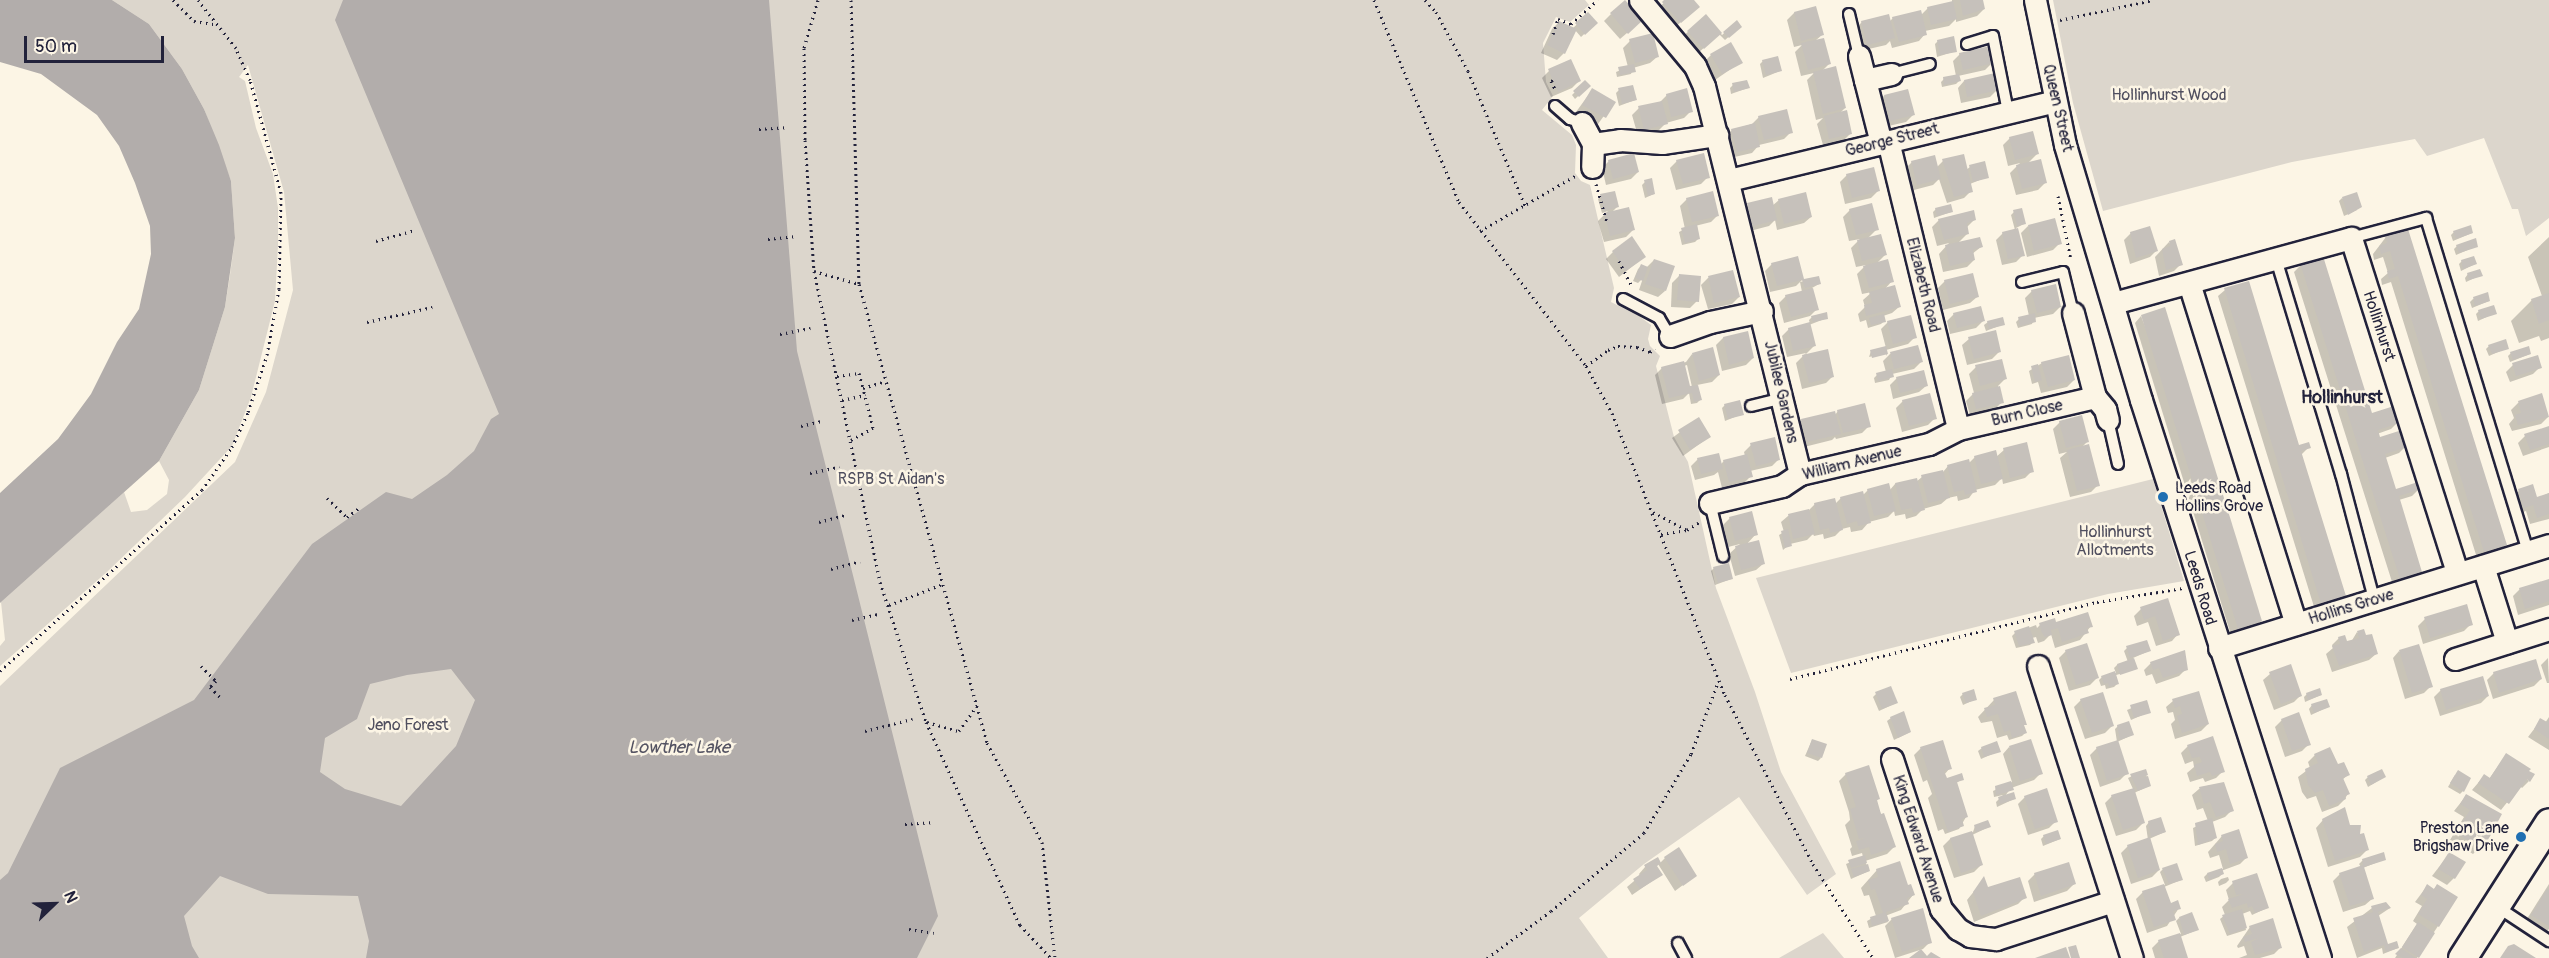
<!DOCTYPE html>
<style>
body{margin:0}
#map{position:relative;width:2549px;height:958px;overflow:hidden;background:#fcf5e5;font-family:Pangolin,sans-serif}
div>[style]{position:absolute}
.green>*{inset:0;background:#dcd6cc}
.water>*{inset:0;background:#b2adab}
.shadow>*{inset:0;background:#0003}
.building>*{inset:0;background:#c6c1bb}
.path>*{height:3px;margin-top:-1.5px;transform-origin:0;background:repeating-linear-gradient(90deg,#22223b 0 1.5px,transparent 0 6px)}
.roads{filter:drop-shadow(2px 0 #22223b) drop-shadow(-2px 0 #22223b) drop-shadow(0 2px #22223b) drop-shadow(0 -2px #22223b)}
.service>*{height:10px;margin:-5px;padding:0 5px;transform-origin:5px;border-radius:5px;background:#fcf5e5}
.minor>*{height:21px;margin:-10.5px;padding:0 10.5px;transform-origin:10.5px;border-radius:10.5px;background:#fcf5e5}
.tertiary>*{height:27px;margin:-13.5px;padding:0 13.5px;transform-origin:13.5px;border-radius:13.5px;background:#fcf5e5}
.dots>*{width:16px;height:16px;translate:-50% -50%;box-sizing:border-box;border:3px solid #fcf5e5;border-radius:50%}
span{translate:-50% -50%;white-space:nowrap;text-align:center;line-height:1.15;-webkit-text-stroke:5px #fcf5e5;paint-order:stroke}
.park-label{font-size:16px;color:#504f5f}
.street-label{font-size:16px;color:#22223b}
.poi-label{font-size:16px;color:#22223b}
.left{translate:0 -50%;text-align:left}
.right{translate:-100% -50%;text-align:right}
.neighbourhood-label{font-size:18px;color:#22223b;font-weight:700}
.water-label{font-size:18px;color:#545362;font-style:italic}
.north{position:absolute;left:24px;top:874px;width:60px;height:60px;-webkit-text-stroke:4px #fcf5e5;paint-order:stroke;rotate:67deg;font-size:16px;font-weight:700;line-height:24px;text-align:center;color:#22223b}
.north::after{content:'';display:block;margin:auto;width:21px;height:27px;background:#22223b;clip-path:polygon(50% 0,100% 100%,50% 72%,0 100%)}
.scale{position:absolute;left:24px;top:36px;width:140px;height:27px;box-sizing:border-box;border:3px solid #22223b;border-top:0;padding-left:8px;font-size:18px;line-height:21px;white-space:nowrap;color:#22223b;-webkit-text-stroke:4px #fcf5e5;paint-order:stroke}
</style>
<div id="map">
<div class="green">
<i style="clip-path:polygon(112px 0,1585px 0,1589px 5px,1570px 22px,1556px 17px,1543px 43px,1546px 82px,1553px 96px,1542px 110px,1572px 135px,1576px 145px,1575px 173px,1581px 181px,1590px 185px,1614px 288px,1611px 302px,1639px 316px,1651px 325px,1648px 339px,1650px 346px,1660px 356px,1656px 366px,1674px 437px,1688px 462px,1716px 588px,1755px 692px,1781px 772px,1836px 874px,1807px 895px,1739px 797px,1644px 864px,1579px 918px,1608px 958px,0 958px,0 686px,235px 462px,266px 392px,293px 290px,284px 192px,248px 65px,239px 77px,245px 81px,256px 128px,273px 174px,278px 208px,278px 245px,275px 301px,251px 397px,232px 446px,185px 497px,108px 571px,0 666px,0 646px,5px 640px,1px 602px,124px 492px,131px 512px,147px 510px,167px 494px,169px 480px,159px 461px,199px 390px,225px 307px,230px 275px,235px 238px,231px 181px,204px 109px,182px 69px,149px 24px)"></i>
<i style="clip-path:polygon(2053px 0,2549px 0,2549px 218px,2526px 236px,2518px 209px,2512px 209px,2484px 138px,2427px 156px,2415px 139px,2292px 162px,2103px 211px,2073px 103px)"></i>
<i style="clip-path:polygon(2153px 479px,2184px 581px,2108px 594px,1791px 673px,1756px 578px)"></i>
<i style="clip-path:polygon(1823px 933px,1844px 958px,1779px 958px)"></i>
</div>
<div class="water">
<i style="clip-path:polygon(0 0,112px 0,149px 24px,182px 69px,204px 109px,219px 145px,231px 181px,235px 238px,225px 307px,199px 390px,159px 461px,0 603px,0 493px,58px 439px,91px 394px,117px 342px,139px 309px,151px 254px,150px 226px,135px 183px,119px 146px,97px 115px,41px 74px,0 62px)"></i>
<i style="clip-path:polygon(evenodd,343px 0,769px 0,797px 351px,938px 916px,917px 958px,366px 958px,369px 941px,358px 896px,268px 894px,220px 876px,184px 916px,192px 946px,199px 958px,0 958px,0 880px,8px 873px,60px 768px,194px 700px,312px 544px,386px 492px,412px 499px,447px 475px,474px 451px,491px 419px,499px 414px,335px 20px,343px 0,451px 669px,475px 700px,456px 746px,401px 806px,345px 789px,320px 772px,325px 738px,357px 719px,370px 684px,407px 675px,451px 669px)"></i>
</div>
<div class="shadow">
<i style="clip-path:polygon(1667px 0,1692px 0,1691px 13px,1673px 29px,1656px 10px)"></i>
<i style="clip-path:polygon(1952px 0,1982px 0,1984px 9px,1977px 16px,1956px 22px,1956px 19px,1949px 26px,1925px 31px,1925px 34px,1919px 41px,1892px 48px,1890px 41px,1886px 45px,1860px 51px,1855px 29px,1862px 22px,1889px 22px,1893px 18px,1921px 15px,1928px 8px,1952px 3px)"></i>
<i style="clip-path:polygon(1815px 8px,1822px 35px,1815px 41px,1829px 64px,1822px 71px,1845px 108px,1839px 114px,1851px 133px,1844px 140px,1823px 145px,1817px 124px,1823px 118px,1816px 120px,1807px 80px,1814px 73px,1801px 76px,1795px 52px,1802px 45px,1794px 47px,1787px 20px,1794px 13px)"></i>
<i style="clip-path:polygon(1588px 14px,1596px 23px,1581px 37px,1575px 30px,1564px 53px,1557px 60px,1541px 53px,1552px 29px,1559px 22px,1572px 29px)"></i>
<i style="clip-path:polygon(1611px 14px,1634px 27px,1620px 39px,1604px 21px)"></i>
<i style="clip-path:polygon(1706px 16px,1722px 35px,1736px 22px,1740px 27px,1725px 40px,1719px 34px,1696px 55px,1681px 38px)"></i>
<i style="clip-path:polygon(1630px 41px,1657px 57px,1650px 63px,1633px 68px,1631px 74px,1617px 77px,1616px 72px,1628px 67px,1623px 48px)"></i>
<i style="clip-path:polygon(1938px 41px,1956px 51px,1937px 57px,1935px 44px)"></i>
<i style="clip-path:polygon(1960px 54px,1992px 63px,1985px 70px,1958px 76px,1959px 81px,1956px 84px,1942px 87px,1941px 82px,1944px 79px,1956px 76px,1953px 61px)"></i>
<i style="clip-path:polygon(1711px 55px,1741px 62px,1715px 80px,1704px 62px)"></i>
<i style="clip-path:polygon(1763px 61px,1780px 71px,1763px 78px,1760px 64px)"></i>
<i style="clip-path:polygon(1549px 71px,1579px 81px,1572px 88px,1551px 97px,1542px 78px)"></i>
<i style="clip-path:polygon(1964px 81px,1997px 90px,1990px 97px,1961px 103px,1958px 88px)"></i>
<i style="clip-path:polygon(1585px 82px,1589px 86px,1575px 99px,1572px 95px)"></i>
<i style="clip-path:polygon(1733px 85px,1748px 88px,1731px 94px,1730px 88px)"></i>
<i style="clip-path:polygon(1592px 90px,1614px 102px,1598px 124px,1576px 112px)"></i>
<i style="clip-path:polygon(1619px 90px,1635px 100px,1619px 106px,1616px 93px)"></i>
<i style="clip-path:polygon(1907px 91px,1913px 115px,1906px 122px,1884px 127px,1877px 103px,1884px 96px)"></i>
<i style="clip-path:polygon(1667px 95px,1691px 111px,1684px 118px,1666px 123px,1659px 130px,1638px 136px,1632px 115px,1639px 108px,1660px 102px)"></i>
<i style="clip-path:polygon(1759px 117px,1791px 132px,1784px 139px,1759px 145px,1752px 153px,1730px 158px,1725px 137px,1732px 130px,1752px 124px)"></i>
<i style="clip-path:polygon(2010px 138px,2037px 154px,2027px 164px,2045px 183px,2038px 190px,2016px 195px,2010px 173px,2020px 163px,2008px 166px,2003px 145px)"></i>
<i style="clip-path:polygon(1609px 161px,1638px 172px,1631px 179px,1606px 185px,1602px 168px)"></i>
<i style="clip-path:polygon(1677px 161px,1708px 177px,1701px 184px,1676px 190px,1670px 168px)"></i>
<i style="clip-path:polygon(1943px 161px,1966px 170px,1970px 167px,1987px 177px,1970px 184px,1971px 191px,1964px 198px,1947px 203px,1939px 179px,1933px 185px,1910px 191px,1905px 169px,1912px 162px,1937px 167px)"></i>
<i style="clip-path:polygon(1847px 175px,1878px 191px,1871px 198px,1845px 204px,1840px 182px)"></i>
<i style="clip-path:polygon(1645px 182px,1654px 194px,1645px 198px,1642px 185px)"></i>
<i style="clip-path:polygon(1601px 196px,1617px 207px,1611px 213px,1633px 230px,1626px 237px,1604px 242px,1598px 221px,1608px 211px,1602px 213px,1598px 199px)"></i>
<i style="clip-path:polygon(2342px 198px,2357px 210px,2344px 216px,2339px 201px)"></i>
<i style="clip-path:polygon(1687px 199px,1718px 215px,1711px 222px,1695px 226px,1698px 239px,1695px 242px,1682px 245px,1679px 232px,1685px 229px,1680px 206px)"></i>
<i style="clip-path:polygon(1779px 200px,1811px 217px,1804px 223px,1777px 230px,1775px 220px,1769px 226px,1746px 232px,1741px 212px,1748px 205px,1772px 206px)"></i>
<i style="clip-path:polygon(1936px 209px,1951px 212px,1934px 218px,1933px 212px)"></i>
<i style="clip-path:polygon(1850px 210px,1877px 229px,1867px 239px,1885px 255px,1876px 264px,1892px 281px,1884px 290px,1899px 307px,1892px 313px,1883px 316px,1884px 321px,1881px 324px,1868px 328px,1866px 320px,1860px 322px,1858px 314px,1865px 307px,1863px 300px,1872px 292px,1862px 294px,1857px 274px,1866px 265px,1856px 267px,1851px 248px,1860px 239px,1849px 241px,1843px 217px)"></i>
<i style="clip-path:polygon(2014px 212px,2024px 224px,2016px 228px,2023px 255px,2016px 262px,2002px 265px,1996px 240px,2003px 233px,2015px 230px,2011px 215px)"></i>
<i style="clip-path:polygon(1939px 220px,1974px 220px,1967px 227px,1968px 233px,1957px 244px,1981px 247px,1972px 254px,1974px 260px,1967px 267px,1943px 272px,1939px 254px,1949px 243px,1937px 246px,1932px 227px)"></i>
<i style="clip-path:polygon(2028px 226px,2060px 243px,2053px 250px,2027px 257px,2021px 233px)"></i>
<i style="clip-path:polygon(2454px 232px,2472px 233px,2453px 241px,2451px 235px)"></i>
<i style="clip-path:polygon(2131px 233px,2157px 250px,2150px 257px,2130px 264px,2124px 240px)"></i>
<i style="clip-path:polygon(2386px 237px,2505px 545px,2498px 552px,2477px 558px,2391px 282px,2382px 285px,2381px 279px,2388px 273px,2383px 257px,2374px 260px,2373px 254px)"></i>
<i style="clip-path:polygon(2549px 237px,2549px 338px,2541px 341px,2539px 336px,2519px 343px,2511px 321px,2532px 300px,2542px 296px,2528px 257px)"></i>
<i style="clip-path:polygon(2169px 242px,2181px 264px,2174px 271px,2159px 276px,2155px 257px)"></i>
<i style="clip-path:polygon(2457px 246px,2477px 246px,2456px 255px,2454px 249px)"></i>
<i style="clip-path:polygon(1613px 252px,1644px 257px,1619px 277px,1606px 259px)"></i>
<i style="clip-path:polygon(1654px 260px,1665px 291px,1658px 297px,1639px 290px,1643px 278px,1638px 283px,1633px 281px,1638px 269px,1641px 266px,1646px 268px)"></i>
<i style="clip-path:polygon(2462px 261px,2475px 264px,2461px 271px,2459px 264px)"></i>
<i style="clip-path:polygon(1772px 264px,1803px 279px,1796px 286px,1770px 292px,1765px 271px)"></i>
<i style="clip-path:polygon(2301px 265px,2371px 415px,2398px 422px,2391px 429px,2377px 434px,2379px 439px,2405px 447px,2399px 453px,2385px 458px,2395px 490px,2419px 489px,2412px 496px,2399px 500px,2421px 571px,2414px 578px,2393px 585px,2294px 272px)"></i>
<i style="clip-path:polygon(1732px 272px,1739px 297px,1732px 304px,1708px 309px,1701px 285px,1708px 278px)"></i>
<i style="clip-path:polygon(2468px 274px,2481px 275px,2466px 282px,2465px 278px)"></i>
<i style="clip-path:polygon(1679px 276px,1697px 301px,1690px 308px,1671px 307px,1672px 283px)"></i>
<i style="clip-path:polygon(1818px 278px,1819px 284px,1812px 288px,1817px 309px,1810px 316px,1784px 323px,1779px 303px,1786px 296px,1802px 292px,1800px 282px)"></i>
<i style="clip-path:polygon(1945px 281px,1977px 297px,1970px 303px,1943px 310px,1938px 288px)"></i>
<i style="clip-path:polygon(2225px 290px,2298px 446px,2309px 447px,2301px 455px,2344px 596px,2337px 602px,2315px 610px,2218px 296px)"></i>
<i style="clip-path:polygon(2032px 291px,2060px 307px,2053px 314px,2034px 318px,2032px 324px,2018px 328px,2016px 322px,2019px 319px,2029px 316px,2025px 298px)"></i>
<i style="clip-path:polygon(2473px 299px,2489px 301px,2472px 308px,2470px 302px)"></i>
<i style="clip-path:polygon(2479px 311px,2495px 313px,2478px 321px,2476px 314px)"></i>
<i style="clip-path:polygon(1954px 314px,1983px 321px,1976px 328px,1950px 334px,1947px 321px)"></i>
<i style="clip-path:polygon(2141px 316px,2261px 621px,2254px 628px,2231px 635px,2135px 323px)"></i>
<i style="clip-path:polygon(1812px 317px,1827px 318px,1809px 325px,1815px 345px,1804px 356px,1833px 376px,1826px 383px,1802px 389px,1796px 363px,1806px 353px,1787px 357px,1782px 336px,1789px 329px,1810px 324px,1809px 320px)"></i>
<i style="clip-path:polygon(1888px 322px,1915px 337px,1908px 344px,1886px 350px,1887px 356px,1885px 353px,1869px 357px,1871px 351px,1886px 348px,1881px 329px)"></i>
<i style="clip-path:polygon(1988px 322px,2004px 324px,1986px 331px,1984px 325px)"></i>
<i style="clip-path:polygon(1747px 333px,1753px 358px,1746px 365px,1722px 371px,1716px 345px,1723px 338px)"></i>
<i style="clip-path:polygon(1969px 339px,1999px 352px,1992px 359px,1967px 365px,1962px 345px)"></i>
<i style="clip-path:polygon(2489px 346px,2507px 348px,2489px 356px,2486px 349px)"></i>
<i style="clip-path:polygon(1917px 347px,1921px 362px,1914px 369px,1892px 374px,1889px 380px,1875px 383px,1874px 378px,1877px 375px,1886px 372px,1883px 361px,1890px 354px)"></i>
<i style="clip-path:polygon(2511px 353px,2530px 354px,2510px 362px,2508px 356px)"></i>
<i style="clip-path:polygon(evenodd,1692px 354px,1719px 375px,1712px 382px,1697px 385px,1701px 399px,1697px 403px,1691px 404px,1689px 393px,1683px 399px,1662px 404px,1655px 375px,1662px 368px,1686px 362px,1692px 354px,1687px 365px,1692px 387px,1689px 390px,1684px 366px,1687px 365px)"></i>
<i style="clip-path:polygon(2042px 363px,2074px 380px,2067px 387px,2041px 393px,2038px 382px,2032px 384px,2029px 371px)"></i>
<i style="clip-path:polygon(2513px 365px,2540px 367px,2533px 374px,2510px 382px,2506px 372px)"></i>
<i style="clip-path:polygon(1976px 367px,2006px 378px,1998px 386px,2002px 402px,1995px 409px,1970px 415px,1966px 401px,1974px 393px,1969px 374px)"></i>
<i style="clip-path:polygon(1897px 378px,1926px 386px,1919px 392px,1893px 399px,1890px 385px)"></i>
<i style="clip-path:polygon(2541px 395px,2548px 417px,2541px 424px,2512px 431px,2509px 424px,2514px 418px,2511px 410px,2518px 403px)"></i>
<i style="clip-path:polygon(1903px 401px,1935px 418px,1928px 425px,1902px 432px,1896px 408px)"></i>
<i style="clip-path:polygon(1725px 405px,1742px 414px,1725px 421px,1722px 408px)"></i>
<i style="clip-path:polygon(1838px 411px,1869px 426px,1862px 433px,1836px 439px,1835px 437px,1832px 440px,1800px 448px,1795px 427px,1802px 420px,1835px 415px)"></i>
<i style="clip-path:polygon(1698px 419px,1709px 437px,1683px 456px,1672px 438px)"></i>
<i style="clip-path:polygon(2060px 422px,2087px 442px,2081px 448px,2098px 485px,2091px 492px,2070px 497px,2060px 458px,2067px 452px,2059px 454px,2053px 429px)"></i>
<i style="clip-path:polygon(2549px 428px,2549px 447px,2523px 456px,2518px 443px,2525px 436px)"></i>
<i style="clip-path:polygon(1751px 445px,1779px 459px,1772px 466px,1750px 471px,1751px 476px,1744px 483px,1722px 488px,1718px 472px,1714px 475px,1695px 480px,1691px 466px,1698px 459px,1720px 465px,1724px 461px,1745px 456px,1744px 452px)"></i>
<i style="clip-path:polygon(2004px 450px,2032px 471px,2025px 478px,2003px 484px,2002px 478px,1995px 485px,1975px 490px,1969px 498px,1958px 501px,1957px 496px,1948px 498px,1941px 504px,1923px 509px,1916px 516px,1906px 519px,1905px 514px,1895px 516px,1894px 511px,1888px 517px,1869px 522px,1862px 530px,1851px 532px,1850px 527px,1842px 529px,1835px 536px,1824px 539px,1823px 534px,1814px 536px,1813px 534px,1807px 540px,1790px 544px,1783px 550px,1779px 535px,1784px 532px,1781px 522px,1788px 516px,1808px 511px,1815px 504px,1835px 504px,1841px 498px,1862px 496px,1868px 490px,1889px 491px,1895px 484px,1916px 482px,1922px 477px,1943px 472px,1948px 466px,1969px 463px,1975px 457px,1996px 457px)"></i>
<i style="clip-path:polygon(2519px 491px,2536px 499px,2549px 493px,2549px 519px,2530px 524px,2526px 511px,2517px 514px,2512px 497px)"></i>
<i style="clip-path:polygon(1730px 518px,1756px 534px,1746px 545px,1763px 564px,1756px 570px,1735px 576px,1729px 554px,1740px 544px,1728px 547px,1723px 525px)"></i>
<i style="clip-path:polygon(1714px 568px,1731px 579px,1715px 585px,1711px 571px)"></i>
<i style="clip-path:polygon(2549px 580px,2549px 605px,2518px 615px,2513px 596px,2520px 589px)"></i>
<i style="clip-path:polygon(2167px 600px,2178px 634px,2172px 641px,2156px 646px,2148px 622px,2137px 626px,2134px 616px,2141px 609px)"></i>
<i style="clip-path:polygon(2425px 619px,2471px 624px,2464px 631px,2423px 644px,2418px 626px)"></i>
<i style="clip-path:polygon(2055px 624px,2091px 626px,2080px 640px,2055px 648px,2051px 634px,2044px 641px,2038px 643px,2036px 637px,2032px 638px,2033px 642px,2030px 645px,2016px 648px,2012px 636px,2015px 633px,2036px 625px,2037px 628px,2040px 625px)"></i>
<i style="clip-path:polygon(2357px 632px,2376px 654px,2369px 660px,2332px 672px,2326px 654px,2333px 648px,2332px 645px,2339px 638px,2346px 643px,2351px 642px)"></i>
<i style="clip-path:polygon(2127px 648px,2149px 651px,2133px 658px,2136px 669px,2113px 676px,2117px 684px,2114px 687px,2106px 689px,2105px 685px,2101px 686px,2099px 680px,2102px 677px,2116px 673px,2114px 668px,2117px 665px,2128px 662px,2124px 651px)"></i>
<i style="clip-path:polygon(2066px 651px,2097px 678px,2090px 685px,2069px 691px,2059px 658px)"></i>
<i style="clip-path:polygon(2399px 651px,2431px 686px,2424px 693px,2405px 699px,2393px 658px)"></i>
<i style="clip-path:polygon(2548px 658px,2549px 683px,2547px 683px,2541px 665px)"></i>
<i style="clip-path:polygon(2151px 663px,2186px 669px,2179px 676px,2156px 684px,2152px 674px,2146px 676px,2144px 670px)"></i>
<i style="clip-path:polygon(2494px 673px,2541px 679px,2534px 686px,2493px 699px,2487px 680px)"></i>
<i style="clip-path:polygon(2270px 674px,2301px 695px,2294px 702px,2274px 710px,2263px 680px)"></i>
<i style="clip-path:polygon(2441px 690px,2488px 696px,2481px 703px,2440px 716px,2434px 697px)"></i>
<i style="clip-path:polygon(1876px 694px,1896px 703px,1879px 711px,1873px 697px)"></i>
<i style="clip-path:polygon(1963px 694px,1976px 699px,1963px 705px,1960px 697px)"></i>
<i style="clip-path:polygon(2307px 694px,2321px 695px,2305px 702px,2304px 697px)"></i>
<i style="clip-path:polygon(1994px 700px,2025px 724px,2023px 726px,2025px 733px,2022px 736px,2009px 740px,2007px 735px,1997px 738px,1992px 721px,1981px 723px,1978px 717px)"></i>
<i style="clip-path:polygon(2081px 700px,2112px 726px,2105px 733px,2085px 739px,2074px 707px)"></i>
<i style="clip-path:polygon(2173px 701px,2208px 724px,2201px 731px,2175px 739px,2171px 724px,2175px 720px,2173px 712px,2168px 713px,2166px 707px)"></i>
<i style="clip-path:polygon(2146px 702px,2149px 712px,2131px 720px,2127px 710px)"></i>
<i style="clip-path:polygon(2312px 705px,2328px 707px,2311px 715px,2309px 709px)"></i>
<i style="clip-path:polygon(2549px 717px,2549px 750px,2528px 737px,2541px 720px,2545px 723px)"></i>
<i style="clip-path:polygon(1891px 718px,1910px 732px,1894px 740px,1887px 721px)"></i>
<i style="clip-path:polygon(2282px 720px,2309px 744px,2302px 751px,2285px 757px,2275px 727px)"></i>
<i style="clip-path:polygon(2118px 726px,2132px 735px,2117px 742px,2127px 773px,2120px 780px,2100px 787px,2090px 755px,2097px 748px,2117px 742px,2115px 729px)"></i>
<i style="clip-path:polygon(1812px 740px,1821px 758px,1818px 761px,1805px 756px)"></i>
<i style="clip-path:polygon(2188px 746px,2223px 771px,2216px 778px,2205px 782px,2203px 778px,2190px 782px,2187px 773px,2194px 767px,2193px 761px,2185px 764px,2181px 753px)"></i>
<i style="clip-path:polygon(2009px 747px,2041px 773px,2034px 780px,2011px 788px,2005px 796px,2014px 799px,1997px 807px,1996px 802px,2003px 795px,1994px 797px,1993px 791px,2012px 782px,2003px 754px)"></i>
<i style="clip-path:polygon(1921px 748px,1950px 768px,1944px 775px,1946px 780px,1962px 779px,1955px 784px,1966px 817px,1959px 829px,1945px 834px,1943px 829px,1938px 831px,1928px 798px,1932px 794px,1927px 780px,1923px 782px,1914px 755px)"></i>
<i style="clip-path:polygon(1982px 748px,1999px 751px,1981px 759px,1978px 751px)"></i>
<i style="clip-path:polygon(2315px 755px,2348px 775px,2342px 780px,2348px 793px,2345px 799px,2338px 806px,2322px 812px,2316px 796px,2307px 799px,2302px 792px,2298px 777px,2310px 768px,2308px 762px)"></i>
<i style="clip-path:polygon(2506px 755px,2529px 781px,2522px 788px,2520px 786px,2501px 810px,2472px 790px,2484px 776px,2489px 779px)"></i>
<i style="clip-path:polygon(2145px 770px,2149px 786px,2134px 793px,2143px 823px,2136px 830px,2116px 836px,2105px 803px,2112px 796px,2133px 789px,2128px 778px)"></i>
<i style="clip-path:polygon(1846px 774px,1878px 799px,1876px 802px,1894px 847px,1887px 854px,1865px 861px,1869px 871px,1851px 879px,1846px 864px,1863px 857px,1862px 853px,1852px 856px,1850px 849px,1852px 847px,1845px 825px,1850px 820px,1849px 812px,1839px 781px)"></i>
<i style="clip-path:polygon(2455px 775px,2463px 791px,2460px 794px,2448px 787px)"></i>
<i style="clip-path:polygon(2368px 777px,2384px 777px,2368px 787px,2365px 780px)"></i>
<i style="clip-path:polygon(2210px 785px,2232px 810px,2225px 817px,2212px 822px,2215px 838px,2212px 841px,2195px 846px,2193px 828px,2208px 821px,2203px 808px,2197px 810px,2192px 795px,2199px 789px)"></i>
<i style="clip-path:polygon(2466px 796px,2486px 841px,2473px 854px,2450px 840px,2464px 817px,2454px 811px)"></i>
<i style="clip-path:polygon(2025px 797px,2056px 821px,2049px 828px,2028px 835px,2018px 804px)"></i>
<i style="clip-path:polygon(2323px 820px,2349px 826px,2367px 850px,2360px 857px,2328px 867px,2316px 828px)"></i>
<i style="clip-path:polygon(2149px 822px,2165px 832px,2149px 839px,2159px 870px,2152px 877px,2131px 884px,2121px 853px,2128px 846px,2148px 840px,2146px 826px)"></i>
<i style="clip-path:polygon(1975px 826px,1989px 827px,1972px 835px,1981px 865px,1974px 872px,1954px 878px,1943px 846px,1950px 839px,1973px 832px)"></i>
<i style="clip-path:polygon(2044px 836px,2060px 839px,2043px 846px,2041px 839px)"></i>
<i style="clip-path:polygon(2222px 836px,2247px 857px,2240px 864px,2221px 871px,2222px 874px,2219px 877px,2206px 882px,2204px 877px,2207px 874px,2223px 869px,2219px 855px,2210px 858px,2208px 852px)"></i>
<i style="clip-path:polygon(2449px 854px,2454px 878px,2447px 885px,2432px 876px)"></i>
<i style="clip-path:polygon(1665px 858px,1695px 876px,1675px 891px,1658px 864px,1656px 867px,1661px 875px,1632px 895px,1627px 887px,1640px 876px,1639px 874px,1645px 867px,1660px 863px)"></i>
<i style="clip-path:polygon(2385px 859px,2363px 868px,2372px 899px,2365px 905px,2343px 912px,2333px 881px,2340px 874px,2361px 867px,2359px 864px,2362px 861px)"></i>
<i style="clip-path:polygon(2163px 869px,2181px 880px,2164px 887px,2169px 903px,2179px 908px,2167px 926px,2147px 933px,2136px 899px,2143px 892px,2165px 885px,2160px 872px)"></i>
<i style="clip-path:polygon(1877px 870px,1907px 887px,1913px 895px,1901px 910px,1885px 916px,1888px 922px,1869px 928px,1867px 921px,1876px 916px,1869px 895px,1864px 896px,1861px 888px)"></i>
<i style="clip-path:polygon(2035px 874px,2074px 884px,2067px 891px,2034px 902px,2028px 881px)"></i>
<i style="clip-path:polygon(2228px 877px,2229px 880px,2226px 883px,2219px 886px,2218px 882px,2221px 879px)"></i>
<i style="clip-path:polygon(1984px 879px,1987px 889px,2025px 897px,2018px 904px,1974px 922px,1967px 900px)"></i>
<i style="clip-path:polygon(2233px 883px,2267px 908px,2252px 915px,2250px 911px,2242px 914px,2246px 930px,2227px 936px,2220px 919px,2225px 915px,2222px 907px,2229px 900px,2226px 890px)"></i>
<i style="clip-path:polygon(2549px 884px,2549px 929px,2544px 934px,2525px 922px)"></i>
<i style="clip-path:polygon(2427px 886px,2433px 890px,2437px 886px,2438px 926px,2417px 958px,2395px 958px,2417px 924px,2413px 921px,2422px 906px,2415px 902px)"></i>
<i style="clip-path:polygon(2372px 908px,2390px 908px,2378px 916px,2387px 946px,2398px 948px,2383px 954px,2382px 948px,2357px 958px,2347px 927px)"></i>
<i style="clip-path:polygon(2179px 918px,2197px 930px,2180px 937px,2187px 958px,2155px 958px,2152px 948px,2159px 941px,2181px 934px,2176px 921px)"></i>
<i style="clip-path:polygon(1892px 919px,1930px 942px,1923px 949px,1895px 958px,1885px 926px)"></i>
<i style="clip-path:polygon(2250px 927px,2281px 947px,2274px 954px,2260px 958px,2239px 958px,2247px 955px,2244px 946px,2238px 948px,2237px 946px)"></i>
</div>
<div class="building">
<i style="clip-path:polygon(1625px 0,1643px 20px,1628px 34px,1610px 13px)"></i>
<i style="clip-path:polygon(1664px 0,1694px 0,1700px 7px,1681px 23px,1662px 2px)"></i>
<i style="clip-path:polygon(1960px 0,1983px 0,1985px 9px,1963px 16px)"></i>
<i style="clip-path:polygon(1953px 1px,1957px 19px,1931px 25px,1927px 7px)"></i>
<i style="clip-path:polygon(1816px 6px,1824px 35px,1801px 41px,1794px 12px)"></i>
<i style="clip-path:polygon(1921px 10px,1927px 35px,1899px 42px,1892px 17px)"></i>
<i style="clip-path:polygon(1588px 12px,1598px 23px,1585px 35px,1575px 23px)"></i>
<i style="clip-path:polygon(1706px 14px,1722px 33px,1704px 49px,1687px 31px)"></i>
<i style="clip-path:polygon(1889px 14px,1895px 38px,1867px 45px,1861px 21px)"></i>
<i style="clip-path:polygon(1737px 20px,1742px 27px,1729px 38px,1723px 32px)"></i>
<i style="clip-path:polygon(1559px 21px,1577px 29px,1565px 54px,1547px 45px)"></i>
<i style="clip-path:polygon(1653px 33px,1659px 57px,1635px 63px,1629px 39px)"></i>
<i style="clip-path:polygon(1954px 36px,1957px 52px,1940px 55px,1937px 40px)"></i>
<i style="clip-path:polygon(1824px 38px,1831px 64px,1808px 70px,1801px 43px)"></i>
<i style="clip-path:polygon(1731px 42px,1743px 63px,1722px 74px,1710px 54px)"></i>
<i style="clip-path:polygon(1990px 46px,1994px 63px,1963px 70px,1959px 53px)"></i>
<i style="clip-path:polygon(1778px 56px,1782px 71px,1766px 75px,1762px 60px)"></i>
<i style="clip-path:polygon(1571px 59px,1581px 81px,1558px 92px,1548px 69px)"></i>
<i style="clip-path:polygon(1634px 64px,1636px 72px,1620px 75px,1618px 67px)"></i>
<i style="clip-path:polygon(1836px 66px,1846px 108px,1823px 114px,1813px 72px)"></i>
<i style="clip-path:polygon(1995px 73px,1999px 90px,1967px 97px,1964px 80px)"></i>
<i style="clip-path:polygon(1959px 74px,1961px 81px,1944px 85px,1943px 77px)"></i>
<i style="clip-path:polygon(1585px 80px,1591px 86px,1579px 97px,1573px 91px)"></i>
<i style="clip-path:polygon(1747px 80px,1750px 88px,1734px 92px,1732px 83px)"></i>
<i style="clip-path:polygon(1633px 85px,1637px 100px,1622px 104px,1618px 88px)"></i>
<i style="clip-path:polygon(1592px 88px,1616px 102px,1606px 118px,1582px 105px)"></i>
<i style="clip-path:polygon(1687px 88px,1693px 112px,1671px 117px,1666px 94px)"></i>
<i style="clip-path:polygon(1908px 89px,1915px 115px,1890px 121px,1884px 95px)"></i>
<i style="clip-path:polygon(1662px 101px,1668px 124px,1644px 130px,1638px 106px)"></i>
<i style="clip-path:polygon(1787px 109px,1793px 133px,1764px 140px,1758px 116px)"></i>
<i style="clip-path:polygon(1847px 110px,1852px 134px,1829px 139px,1824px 116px)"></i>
<i style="clip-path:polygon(1755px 123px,1760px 147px,1737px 152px,1731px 129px)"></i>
<i style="clip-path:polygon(2033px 131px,2039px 154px,2015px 160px,2009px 137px)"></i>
<i style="clip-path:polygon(1634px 153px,1639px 172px,1613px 179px,1608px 160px)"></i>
<i style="clip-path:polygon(1704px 153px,1710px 178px,1683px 184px,1676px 160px)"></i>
<i style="clip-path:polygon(1964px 154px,1973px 192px,1954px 197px,1942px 159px)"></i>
<i style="clip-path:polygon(1935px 155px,1941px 179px,1917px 185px,1911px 161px)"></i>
<i style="clip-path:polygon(2041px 159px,2047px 183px,2022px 189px,2016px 165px)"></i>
<i style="clip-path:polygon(1985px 161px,1989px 178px,1973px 182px,1969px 165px)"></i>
<i style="clip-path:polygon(1874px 167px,1880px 191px,1852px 198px,1846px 174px)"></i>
<i style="clip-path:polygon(1652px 178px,1655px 194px,1648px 196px,1644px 180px)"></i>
<i style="clip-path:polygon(1615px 191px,1619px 207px,1604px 211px,1600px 194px)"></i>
<i style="clip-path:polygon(1713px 191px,1719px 216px,1692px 222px,1686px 198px)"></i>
<i style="clip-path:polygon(1806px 192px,1812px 217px,1784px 224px,1778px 199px)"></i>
<i style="clip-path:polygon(2357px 192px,2362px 207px,2348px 215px,2342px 197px)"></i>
<i style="clip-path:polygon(1772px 197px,1777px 220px,1753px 226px,1747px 203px)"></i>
<i style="clip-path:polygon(1872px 203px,1879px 230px,1856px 235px,1849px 209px)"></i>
<i style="clip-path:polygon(1951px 204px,1953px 212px,1937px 216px,1935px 208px)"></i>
<i style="clip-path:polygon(1629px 207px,1635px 230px,1610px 236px,1604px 213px)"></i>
<i style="clip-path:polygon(2022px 208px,2026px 224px,2017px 226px,2013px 210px)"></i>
<i style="clip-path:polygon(1974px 210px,1976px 220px,1967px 223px,1969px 234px,1944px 240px,1938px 219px)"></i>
<i style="clip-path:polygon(2055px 218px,2062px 244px,2034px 251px,2028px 225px)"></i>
<i style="clip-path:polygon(1697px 224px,1700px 239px,1685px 243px,1681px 228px)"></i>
<i style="clip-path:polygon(2471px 225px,2473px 233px,2456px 239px,2453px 231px)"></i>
<i style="clip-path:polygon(2150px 226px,2158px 251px,2136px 258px,2130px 232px)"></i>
<i style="clip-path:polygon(2018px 228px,2025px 256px,2008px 259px,2002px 232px)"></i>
<i style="clip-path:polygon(2408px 229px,2507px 545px,2484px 552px,2398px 276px,2389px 279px,2387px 271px,2395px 269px,2390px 251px,2381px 254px,2379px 246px,2387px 243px,2385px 236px)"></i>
<i style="clip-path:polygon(1881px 234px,1887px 255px,1862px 261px,1857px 240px)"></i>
<i style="clip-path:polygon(1632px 236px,1646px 257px,1626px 271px,1612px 251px)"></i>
<i style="clip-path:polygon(1980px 237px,1983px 247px,1973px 250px,1975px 260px,1950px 266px,1945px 245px)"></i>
<i style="clip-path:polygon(2476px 238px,2478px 247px,2459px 253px,2456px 245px)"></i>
<i style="clip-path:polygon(2175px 239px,2183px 265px,2166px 270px,2162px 249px,2170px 246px,2169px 241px)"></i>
<i style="clip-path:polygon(1798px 256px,1804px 279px,1819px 276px,1821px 284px,1805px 288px,1802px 280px,1777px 286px,1771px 263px)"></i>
<i style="clip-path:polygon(2323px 256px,2372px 413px,2394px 406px,2399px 423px,2378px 430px,2380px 437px,2402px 430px,2407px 447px,2385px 454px,2396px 489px,2418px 482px,2421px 489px,2399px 496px,2422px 572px,2400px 579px,2300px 263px)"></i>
<i style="clip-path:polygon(2474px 256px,2477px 264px,2463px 269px,2461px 260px)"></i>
<i style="clip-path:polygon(1654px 259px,1675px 266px,1666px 291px,1645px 284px)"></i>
<i style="clip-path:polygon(1888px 259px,1894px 282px,1869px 288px,1863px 266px)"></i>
<i style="clip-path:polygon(1641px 264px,1648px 267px,1643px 281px,1635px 278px)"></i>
<i style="clip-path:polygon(2480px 269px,2483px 276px,2469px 280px,2467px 273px)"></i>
<i style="clip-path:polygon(1733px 270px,1740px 297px,1714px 303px,1708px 276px)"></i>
<i style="clip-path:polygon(1973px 273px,1979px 297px,1950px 304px,1944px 280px)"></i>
<i style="clip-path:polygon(1679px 274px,1701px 276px,1699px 302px,1677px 300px)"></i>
<i style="clip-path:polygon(2249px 281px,2299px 445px,2309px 442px,2311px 448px,2301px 451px,2346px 596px,2321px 604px,2224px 288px)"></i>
<i style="clip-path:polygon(2056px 284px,2061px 307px,2037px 313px,2031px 290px)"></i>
<i style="clip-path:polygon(1895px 285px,1901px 307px,1866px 316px,1864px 305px,1872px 303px,1869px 292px)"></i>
<i style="clip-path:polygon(1813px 288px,1819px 310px,1791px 317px,1785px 295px)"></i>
<i style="clip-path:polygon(2488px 292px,2490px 301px,2475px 306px,2473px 297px)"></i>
<i style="clip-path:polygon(2549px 293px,2549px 320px,2539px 324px,2531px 299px)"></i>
<i style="clip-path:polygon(2494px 305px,2497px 314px,2481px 319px,2478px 310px)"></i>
<i style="clip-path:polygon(1981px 306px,1985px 321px,1957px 328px,1953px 313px)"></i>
<i style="clip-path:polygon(2165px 307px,2262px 621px,2238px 629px,2141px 315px)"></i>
<i style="clip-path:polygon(1827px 312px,1828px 319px,1813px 322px,1811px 316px)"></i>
<i style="clip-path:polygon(2035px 313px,2036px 322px,2020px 326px,2018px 317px)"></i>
<i style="clip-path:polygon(1884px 314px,1886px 322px,1871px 325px,1869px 318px)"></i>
<i style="clip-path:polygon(1911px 315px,1917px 338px,1893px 344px,1887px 321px)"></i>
<i style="clip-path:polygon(2003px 317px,2005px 325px,1989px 329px,1987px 321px)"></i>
<i style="clip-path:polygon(1810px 322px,1816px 346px,1793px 351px,1788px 328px)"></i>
<i style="clip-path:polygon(1996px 330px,2001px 352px,1974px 359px,1968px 337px)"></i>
<i style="clip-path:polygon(1748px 331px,1754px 358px,1729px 365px,1723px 337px)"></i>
<i style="clip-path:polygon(2506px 339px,2509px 349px,2492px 354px,2488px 345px)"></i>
<i style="clip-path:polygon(1918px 345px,1923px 362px,1894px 369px,1890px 352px)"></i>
<i style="clip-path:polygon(1886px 346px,1888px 354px,1872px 358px,1870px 350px)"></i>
<i style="clip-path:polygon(2529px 346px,2531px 354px,2513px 360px,2510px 352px)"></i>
<i style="clip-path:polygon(1713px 347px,1720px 375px,1699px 381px,1692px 353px)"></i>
<i style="clip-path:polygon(1828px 349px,1834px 377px,1809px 383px,1802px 355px)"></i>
<i style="clip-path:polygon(2069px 355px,2075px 380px,2048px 387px,2041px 362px)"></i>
<i style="clip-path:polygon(2538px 355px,2542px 368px,2516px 376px,2512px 363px)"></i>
<i style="clip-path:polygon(2002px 359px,2007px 379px,1980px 386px,1975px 365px)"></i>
<i style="clip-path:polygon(1684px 361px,1690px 386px,1698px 385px,1702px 400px,1694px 402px,1692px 393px,1669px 398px,1661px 367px)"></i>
<i style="clip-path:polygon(2038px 364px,2042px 380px,2035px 382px,2031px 366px)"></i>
<i style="clip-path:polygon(1892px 369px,1894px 377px,1878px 381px,1876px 373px)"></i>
<i style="clip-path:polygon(1924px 370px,1928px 386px,1900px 393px,1896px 377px)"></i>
<i style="clip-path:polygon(2000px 386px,2004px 403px,1976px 409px,1972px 393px)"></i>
<i style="clip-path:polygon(1930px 393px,1937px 419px,1909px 426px,1902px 400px)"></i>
<i style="clip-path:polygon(2542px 393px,2549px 417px,2518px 425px,2515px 415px,2521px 413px,2518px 401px)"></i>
<i style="clip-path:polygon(1740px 400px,1744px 415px,1728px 419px,1724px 404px)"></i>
<i style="clip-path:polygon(1865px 403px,1871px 427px,1843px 433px,1837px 410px)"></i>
<i style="clip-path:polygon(1835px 411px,1841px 434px,1807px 442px,1801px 419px)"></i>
<i style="clip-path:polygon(2082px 415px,2089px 442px,2066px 448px,2059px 421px)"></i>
<i style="clip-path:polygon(1699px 417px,1711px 437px,1690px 450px,1678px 430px)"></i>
<i style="clip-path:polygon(2549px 426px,2549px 444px,2530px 450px,2524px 434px)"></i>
<i style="clip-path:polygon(1775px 437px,1780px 460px,1756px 466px,1750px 443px)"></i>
<i style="clip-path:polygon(2027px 442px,2034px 472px,2010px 478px,2003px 448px)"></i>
<i style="clip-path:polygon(2089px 444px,2100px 486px,2077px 491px,2067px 450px)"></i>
<i style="clip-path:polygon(1996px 450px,2003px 479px,1981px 484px,1974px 456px)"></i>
<i style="clip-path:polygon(1719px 453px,1723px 469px,1701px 474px,1697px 458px)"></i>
<i style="clip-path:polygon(1747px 454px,1753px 477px,1729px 482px,1723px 460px)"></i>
<i style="clip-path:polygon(1969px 459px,1977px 492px,1965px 495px,1964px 490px,1954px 492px,1947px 465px)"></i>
<i style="clip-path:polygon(1943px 470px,1950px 498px,1928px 503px,1921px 475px)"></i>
<i style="clip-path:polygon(1917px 478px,1925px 510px,1913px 513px,1912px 508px,1901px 510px,1895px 483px)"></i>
<i style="clip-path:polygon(1889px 483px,1896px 511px,1874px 516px,1867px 489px)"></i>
<i style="clip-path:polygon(2533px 484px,2537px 497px,2549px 493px,2549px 514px,2537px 518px,2533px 505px,2524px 508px,2518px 489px)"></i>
<i style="clip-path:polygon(1863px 491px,1871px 523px,1858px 526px,1857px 521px,1847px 524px,1840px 497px)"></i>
<i style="clip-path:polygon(1835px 498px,1843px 530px,1830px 533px,1829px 528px,1820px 530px,1814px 503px)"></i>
<i style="clip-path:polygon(1809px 509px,1815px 534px,1793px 539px,1788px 514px)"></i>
<i style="clip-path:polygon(1752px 511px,1758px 535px,1735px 541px,1729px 517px)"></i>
<i style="clip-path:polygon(1788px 529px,1792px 546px,1785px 548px,1781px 531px)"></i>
<i style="clip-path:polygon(1759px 540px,1765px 564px,1741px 570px,1735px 546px)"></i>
<i style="clip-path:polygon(1729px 563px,1733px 579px,1718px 583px,1713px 567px)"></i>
<i style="clip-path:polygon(2549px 579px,2549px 601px,2525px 609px,2519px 588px)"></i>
<i style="clip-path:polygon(2168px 598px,2180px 635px,2163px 641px,2155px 616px,2144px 620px,2140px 607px)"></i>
<i style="clip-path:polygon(2467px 604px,2473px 625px,2430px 638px,2424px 617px)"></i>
<i style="clip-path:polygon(2088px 612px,2093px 627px,2087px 628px,2089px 633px,2062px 642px,2058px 628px,2051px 630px,2052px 635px,2045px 637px,2042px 633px,2039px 623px,2055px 618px,2056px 622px)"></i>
<i style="clip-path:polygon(2029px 626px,2035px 643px,2019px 646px,2014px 631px)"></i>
<i style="clip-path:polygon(2364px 629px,2366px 635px,2372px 634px,2378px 654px,2339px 666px,2332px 646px,2340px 644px,2338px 637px,2345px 635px,2347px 641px,2359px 638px,2357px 631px)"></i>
<i style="clip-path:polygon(2147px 640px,2151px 651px,2130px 658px,2126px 646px)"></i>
<i style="clip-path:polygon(2087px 643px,2099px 678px,2076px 685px,2065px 650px)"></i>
<i style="clip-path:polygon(2419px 644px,2433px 687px,2412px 693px,2399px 650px)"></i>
<i style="clip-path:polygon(2185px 650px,2188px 670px,2163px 678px,2159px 668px,2153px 670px,2150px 662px)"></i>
<i style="clip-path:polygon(2134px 658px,2138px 669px,2120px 675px,2117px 664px)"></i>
<i style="clip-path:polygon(2536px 659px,2542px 679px,2499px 693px,2493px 672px)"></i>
<i style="clip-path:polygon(2291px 664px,2302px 696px,2281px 704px,2269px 672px)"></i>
<i style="clip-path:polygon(2115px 671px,2119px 684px,2109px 687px,2108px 683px,2104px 684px,2101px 676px)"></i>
<i style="clip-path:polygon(2483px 676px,2489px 696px,2446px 710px,2440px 689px)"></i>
<i style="clip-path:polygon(1891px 686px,1898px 703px,1882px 709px,1875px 692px)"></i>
<i style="clip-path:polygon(2320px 688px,2322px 695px,2308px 700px,2306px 693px)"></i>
<i style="clip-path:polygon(1974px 689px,1977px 700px,1966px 703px,1962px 693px)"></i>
<i style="clip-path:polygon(2016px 691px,2027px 725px,2024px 725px,2027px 733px,2012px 738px,2010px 730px,2004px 732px,1998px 714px,1987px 717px,1984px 708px,1995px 705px,1993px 698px)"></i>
<i style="clip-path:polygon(2199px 691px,2209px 724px,2182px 733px,2177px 716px,2182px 714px,2180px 706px,2175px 708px,2172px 699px)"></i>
<i style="clip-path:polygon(2103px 692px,2114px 726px,2092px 733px,2080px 699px)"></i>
<i style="clip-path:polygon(2327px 699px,2330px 707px,2314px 713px,2311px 704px)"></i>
<i style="clip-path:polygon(2147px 700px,2151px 713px,2134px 718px,2130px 705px)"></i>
<i style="clip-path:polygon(1904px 711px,1911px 732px,1898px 738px,1890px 717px)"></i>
<i style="clip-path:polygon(2299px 712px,2311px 745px,2292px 751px,2281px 719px)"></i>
<i style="clip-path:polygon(2540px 718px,2547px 722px,2549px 719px,2549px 739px,2534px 729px)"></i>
<i style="clip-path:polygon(2129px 721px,2134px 735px,2120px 740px,2117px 725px)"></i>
<i style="clip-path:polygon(2213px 736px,2225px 772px,2212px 776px,2210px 772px,2197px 776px,2194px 765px,2202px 762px,2200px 757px,2192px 758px,2187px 745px)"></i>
<i style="clip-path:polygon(1812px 739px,1827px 744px,1822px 758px,1807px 753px)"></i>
<i style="clip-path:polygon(2031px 739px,2043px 774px,2020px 781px,2009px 746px)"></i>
<i style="clip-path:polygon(1943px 740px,1952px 769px,1944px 771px,1947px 778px,1962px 773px,1964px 780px,1957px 782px,1968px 817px,1962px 819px,1964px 826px,1948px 832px,1920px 747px)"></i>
<i style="clip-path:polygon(2118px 740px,2129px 774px,2107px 781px,2096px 747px)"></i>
<i style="clip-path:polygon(1997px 741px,2001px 752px,1984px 757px,1981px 747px)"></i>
<i style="clip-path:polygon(2330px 747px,2338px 764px,2344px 762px,2350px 775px,2343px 778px,2350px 794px,2345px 796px,2346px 799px,2329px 806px,2323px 790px,2315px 793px,2308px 785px,2305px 769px,2318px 763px,2314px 754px)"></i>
<i style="clip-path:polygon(2506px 753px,2531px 769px,2529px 771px,2535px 774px,2530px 782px,2527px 779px,2509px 804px,2478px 783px,2484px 774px,2490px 778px)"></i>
<i style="clip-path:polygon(1869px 765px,1880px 799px,1877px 800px,1881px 814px,1884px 813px,1896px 847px,1871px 855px,1869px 847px,1859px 850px,1856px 841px,1866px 838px,1859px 839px,1850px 809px,1856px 807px,1845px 773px)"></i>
<i style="clip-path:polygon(2146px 769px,2148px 775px,2137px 779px,2148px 776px,2151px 786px,2138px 791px,2130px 774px)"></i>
<i style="clip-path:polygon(2382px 769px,2386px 777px,2371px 785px,2367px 776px)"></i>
<i style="clip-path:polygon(2458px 770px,2471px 778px,2464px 792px,2450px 783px)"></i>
<i style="clip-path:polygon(2011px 781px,2014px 790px,1996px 795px,1995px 786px)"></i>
<i style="clip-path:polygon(2224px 782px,2234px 811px,2216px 817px,2210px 802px,2204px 804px,2199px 787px)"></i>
<i style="clip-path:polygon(2047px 788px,2058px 822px,2035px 829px,2024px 796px)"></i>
<i style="clip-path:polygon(2134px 788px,2145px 823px,2123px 830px,2111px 795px)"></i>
<i style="clip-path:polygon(2014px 792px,2016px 799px,2000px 804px,1998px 797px)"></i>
<i style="clip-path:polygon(2466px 794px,2502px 814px,2487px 842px,2485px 841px,2481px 848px,2456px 833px,2470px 810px,2460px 804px)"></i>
<i style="clip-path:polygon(2345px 807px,2350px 825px,2361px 825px,2360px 834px,2364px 833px,2369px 850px,2335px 861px,2322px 819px)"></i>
<i style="clip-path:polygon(2161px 817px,2166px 832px,2151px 837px,2148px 821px)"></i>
<i style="clip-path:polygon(2212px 818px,2217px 838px,2198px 845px,2195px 823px)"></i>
<i style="clip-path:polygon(1988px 820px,1991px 827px,1976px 832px,1974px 825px)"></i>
<i style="clip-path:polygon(2239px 829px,2248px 858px,2230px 864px,2226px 849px,2217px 852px,2215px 844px,2223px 841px,2221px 835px)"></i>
<i style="clip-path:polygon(2058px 830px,2061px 839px,2046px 844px,2043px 835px)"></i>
<i style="clip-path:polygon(1972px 831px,1983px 865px,1961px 873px,1950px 838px)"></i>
<i style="clip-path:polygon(2150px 837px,2160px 870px,2138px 878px,2127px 845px)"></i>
<i style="clip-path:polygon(1679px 847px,1697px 876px,1683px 886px,1664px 857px)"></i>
<i style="clip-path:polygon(2384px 852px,2386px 860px,2364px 867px,2374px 899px,2350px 906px,2339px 873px,2363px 865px,2362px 859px)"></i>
<i style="clip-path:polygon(2449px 852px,2466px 862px,2455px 879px,2438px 869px)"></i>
<i style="clip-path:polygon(1865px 855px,1867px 863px,1851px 868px,1848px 860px)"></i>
<i style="clip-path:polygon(1658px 857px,1661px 863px,1657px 866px,1663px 875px,1640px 889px,1633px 879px,1647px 870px,1644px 865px)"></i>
<i style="clip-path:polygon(1900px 861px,1908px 885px,1911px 884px,1915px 895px,1907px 898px,1909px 904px,1886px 912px,1889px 921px,1872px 926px,1870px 917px,1883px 913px,1875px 889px,1871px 890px,1868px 880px,1878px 877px,1876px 869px)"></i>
<i style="clip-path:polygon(2069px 862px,2076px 884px,2041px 896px,2034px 873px)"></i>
<i style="clip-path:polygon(2177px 863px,2183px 880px,2169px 884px,2162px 868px)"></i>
<i style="clip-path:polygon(1868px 864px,1870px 871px,1854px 877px,1851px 869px)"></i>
<i style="clip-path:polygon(2222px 868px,2224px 874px,2209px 880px,2207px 873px)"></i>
<i style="clip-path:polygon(2257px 873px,2269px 908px,2255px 913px,2252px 906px,2248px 908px,2247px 903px,2232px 908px,2228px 899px,2244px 894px,2236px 895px,2232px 881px)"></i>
<i style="clip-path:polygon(1984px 876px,1988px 887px,2020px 877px,2027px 898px,1981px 916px,1973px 892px)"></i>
<i style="clip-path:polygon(2164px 884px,2171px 903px,2178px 900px,2181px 909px,2173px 911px,2176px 920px,2154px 927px,2142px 891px)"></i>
<i style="clip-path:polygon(2427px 884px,2434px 889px,2437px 884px,2458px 897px,2439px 927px,2418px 914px,2427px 899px,2421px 895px)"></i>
<i style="clip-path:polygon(2547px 889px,2549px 890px,2549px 926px,2531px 915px)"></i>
<i style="clip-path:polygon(2386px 902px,2391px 908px,2378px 912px,2388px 944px,2397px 941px,2399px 948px,2386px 952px,2384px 945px,2364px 952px,2353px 918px,2373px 912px,2371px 906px)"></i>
<i style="clip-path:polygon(1923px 908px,1932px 943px,1902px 952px,1891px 918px)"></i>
<i style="clip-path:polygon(2242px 909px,2247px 928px,2230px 934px,2222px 915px)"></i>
<i style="clip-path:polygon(2192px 912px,2199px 930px,2184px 935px,2179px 917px)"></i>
<i style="clip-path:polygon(2273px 918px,2282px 948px,2255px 955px,2251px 942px,2259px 938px,2245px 942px,2243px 937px,2252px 934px,2249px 926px)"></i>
<i style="clip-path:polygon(2418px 922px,2435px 933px,2419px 958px,2402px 947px)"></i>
<i style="clip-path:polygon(2180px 933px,2188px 958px,2164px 958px,2158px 940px)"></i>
<i style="clip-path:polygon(2514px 944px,2536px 958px,2500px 958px,2508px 946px)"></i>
<i style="clip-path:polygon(2076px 945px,2080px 958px,2071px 958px,2068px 947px)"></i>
<i style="clip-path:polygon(2066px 947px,2070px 958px,2035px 958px)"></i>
<i style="clip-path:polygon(2401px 948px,2416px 958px,2403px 958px,2395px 954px)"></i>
<i style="clip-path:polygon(1921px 949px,1927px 956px,1931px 952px,1941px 958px,1909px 958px)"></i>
</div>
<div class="path">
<i style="left:173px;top:0;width:30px;rotate:45deg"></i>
<i style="left:194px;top:21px;width:24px;rotate:9deg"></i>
<i style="left:818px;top:0;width:50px;rotate:106.3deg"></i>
<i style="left:804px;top:48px;width:92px;rotate:89.4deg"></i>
<i style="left:805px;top:140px;width:131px;rotate:86.1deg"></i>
<i style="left:814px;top:271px;width:318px;rotate:78deg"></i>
<i style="left:880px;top:582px;width:147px;rotate:71.8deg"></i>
<i style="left:926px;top:722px;width:224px;rotate:65.2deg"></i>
<i style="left:1020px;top:925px;width:45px;rotate:46.8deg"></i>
<i style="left:851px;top:0;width:284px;rotate:88.4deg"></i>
<i style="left:859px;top:284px;width:477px;rotate:74.4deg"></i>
<i style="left:987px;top:743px;width:113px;rotate:60.9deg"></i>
<i style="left:1042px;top:842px;width:117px;rotate:83.6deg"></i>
<i style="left:1374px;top:0;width:219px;rotate:67.2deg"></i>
<i style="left:1459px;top:202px;width:207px;rotate:52.2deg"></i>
<i style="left:1586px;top:366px;width:54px;rotate:61deg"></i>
<i style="left:1612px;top:413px;width:304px;rotate:68.2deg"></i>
<i style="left:1725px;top:695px;width:191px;rotate:62.5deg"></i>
<i style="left:1813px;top:864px;width:112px;rotate:57.4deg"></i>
<i style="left:1425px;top:0;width:16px;rotate:47deg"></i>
<i style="left:1436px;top:12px;width:67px;rotate:61.5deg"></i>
<i style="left:1468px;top:71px;width:146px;rotate:67deg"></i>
<i style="left:2060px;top:20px;width:95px;rotate:-12.1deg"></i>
<i style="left:1553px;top:34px;width:16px;rotate:-72deg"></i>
<i style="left:1558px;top:19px;width:14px;rotate:21deg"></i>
<i style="left:1571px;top:24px;width:36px;rotate:-42deg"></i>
<i style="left:1553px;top:80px;width:2px;rotate:153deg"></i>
<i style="left:1551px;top:81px;width:11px;rotate:63deg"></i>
<i style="left:759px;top:129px;width:30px;rotate:-4deg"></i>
<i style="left:1596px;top:184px;width:40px;rotate:74deg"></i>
<i style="left:2058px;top:196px;width:65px;rotate:78.5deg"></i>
<i style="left:1480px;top:231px;width:110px;rotate:-30.1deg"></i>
<i style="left:768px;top:239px;width:28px;rotate:-6deg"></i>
<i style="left:376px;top:241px;width:41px;rotate:-15.8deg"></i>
<i style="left:1619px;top:261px;width:29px;rotate:63deg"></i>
<i style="left:814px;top:271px;width:47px;rotate:16.1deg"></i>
<i style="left:367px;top:322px;width:67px;rotate:-13deg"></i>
<i style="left:780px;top:334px;width:31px;rotate:-11deg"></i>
<i style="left:1586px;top:366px;width:27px;rotate:-36deg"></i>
<i style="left:1608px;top:350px;width:11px;rotate:-22deg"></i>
<i style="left:1618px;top:346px;width:19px;rotate:3deg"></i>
<i style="left:1637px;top:347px;width:14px;rotate:21deg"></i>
<i style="left:1650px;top:352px;width:6px;rotate:-31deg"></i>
<i style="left:837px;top:376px;width:22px;rotate:-8deg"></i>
<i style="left:859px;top:373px;width:16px;rotate:75deg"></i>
<i style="left:842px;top:400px;width:24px;rotate:-12deg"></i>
<i style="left:801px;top:426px;width:21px;rotate:-14deg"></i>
<i style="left:851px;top:440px;width:25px;rotate:-29deg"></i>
<i style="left:873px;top:428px;width:41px;rotate:-104deg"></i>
<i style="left:863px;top:388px;width:24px;rotate:-17deg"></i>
<i style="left:810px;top:473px;width:30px;rotate:-12deg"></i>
<i style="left:327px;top:498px;width:28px;rotate:44deg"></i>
<i style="left:347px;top:517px;width:15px;rotate:-37deg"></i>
<i style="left:1653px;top:512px;width:38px;rotate:28deg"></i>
<i style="left:819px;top:522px;width:28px;rotate:-15deg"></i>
<i style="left:1661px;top:534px;width:26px;rotate:-9deg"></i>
<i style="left:1687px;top:530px;width:15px;rotate:-32deg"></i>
<i style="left:831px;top:569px;width:30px;rotate:-15deg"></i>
<i style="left:889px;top:605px;width:58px;rotate:-21.3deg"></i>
<i style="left:852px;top:620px;width:28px;rotate:-13deg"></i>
<i style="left:201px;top:666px;width:21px;rotate:45deg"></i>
<i style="left:216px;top:681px;width:8px;rotate:135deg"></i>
<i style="left:210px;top:687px;width:14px;rotate:45deg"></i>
<i style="left:0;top:671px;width:271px;rotate:-41.9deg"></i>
<i style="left:202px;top:490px;width:52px;rotate:-55.1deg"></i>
<i style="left:232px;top:447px;width:38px;rotate:-65deg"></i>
<i style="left:248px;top:412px;width:60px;rotate:-71.6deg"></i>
<i style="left:267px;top:355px;width:67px;rotate:-79.7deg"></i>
<i style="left:279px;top:289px;width:96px;rotate:-88.8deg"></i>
<i style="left:281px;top:193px;width:117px;rotate:-105.3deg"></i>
<i style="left:250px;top:80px;width:35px;rotate:-114deg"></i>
<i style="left:236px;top:48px;width:61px;rotate:-128.4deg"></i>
<i style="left:1790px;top:679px;width:317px;rotate:-14.1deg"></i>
<i style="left:2097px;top:602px;width:87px;rotate:-9.2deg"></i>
<i style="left:927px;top:722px;width:33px;rotate:16deg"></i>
<i style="left:959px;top:731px;width:32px;rotate:-55deg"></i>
<i style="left:865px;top:731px;width:49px;rotate:-14.3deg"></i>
<i style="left:905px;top:824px;width:29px;rotate:-4deg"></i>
<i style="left:909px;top:929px;width:25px;rotate:9deg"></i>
<i style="left:1487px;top:958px;width:79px;rotate:-36.3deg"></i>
<i style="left:1551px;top:911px;width:121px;rotate:-40deg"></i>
<i style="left:1644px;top:833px;width:92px;rotate:-59.3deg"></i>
<i style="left:1691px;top:754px;width:77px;rotate:-69.4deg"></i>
</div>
<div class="roads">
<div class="service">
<i style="left:1849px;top:14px;width:43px;rotate:76.6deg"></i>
<i style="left:1967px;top:44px;width:27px;rotate:-17deg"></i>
<i style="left:1993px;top:36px;width:77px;rotate:78.8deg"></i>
<i style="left:1891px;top:74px;width:40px;rotate:-14.4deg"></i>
<i style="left:1555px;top:106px;width:20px;rotate:41deg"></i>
<i style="left:1570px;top:119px;width:13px;rotate:18deg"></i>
<i style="left:2351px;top:238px;width:78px;rotate:-14.9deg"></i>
<i style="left:2426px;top:218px;width:349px;rotate:73deg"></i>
<i style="left:2276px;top:259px;width:225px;rotate:73.2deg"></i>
<i style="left:2341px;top:474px;width:129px;rotate:75.2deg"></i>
<i style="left:2022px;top:282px;width:42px;rotate:-13.7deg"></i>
<i style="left:2063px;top:272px;width:42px;rotate:76.3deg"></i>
<i style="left:1623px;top:299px;width:41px;rotate:27.8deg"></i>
<i style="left:1659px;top:318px;width:21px;rotate:59deg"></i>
<i style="left:1751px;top:406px;width:32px;rotate:-14deg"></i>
<i style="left:2108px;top:420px;width:45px;rotate:77.2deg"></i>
<i style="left:1710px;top:503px;width:55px;rotate:76.2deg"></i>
<i style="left:2496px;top:906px;width:64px;rotate:33.4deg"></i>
<i style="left:1678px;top:943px;width:17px;rotate:62deg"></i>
</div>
<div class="minor">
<i style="left:1640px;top:0;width:86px;rotate:50.2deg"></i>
<i style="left:1695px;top:66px;width:22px;rotate:66deg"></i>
<i style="left:1704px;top:86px;width:400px;rotate:76.1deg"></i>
<i style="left:2035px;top:0;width:148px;rotate:78.3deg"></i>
<i style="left:2065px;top:145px;width:266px;rotate:73.4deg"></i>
<i style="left:2141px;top:400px;width:586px;rotate:72.21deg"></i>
<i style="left:1859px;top:56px;width:25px;rotate:76deg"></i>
<i style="left:1582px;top:123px;width:24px;rotate:62deg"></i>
<i style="left:1593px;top:144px;width:23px;rotate:92deg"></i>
<i style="left:1888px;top:141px;width:296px;rotate:76.3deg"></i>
<i style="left:1881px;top:143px;width:65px;rotate:-104.3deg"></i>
<i style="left:1865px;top:80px;width:27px;rotate:-13deg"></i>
<i style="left:1593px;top:144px;width:27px;rotate:-8deg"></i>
<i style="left:1620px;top:140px;width:42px;rotate:4.1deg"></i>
<i style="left:1662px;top:143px;width:56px;rotate:-8.3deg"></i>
<i style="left:1729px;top:180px;width:335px;rotate:-13.6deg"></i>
<i style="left:2189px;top:283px;width:357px;rotate:72.6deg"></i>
<i style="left:2113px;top:303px;width:247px;rotate:-15.3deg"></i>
<i style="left:2351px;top:238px;width:351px;rotate:72.4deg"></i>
<i style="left:2073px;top:313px;width:87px;rotate:75.3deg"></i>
<i style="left:1670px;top:336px;width:42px;rotate:-19.3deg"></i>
<i style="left:1710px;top:322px;width:53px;rotate:-11.9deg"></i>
<i style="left:1710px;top:503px;width:74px;rotate:-13.3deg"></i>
<i style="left:1782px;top:486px;width:22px;rotate:-34deg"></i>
<i style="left:1800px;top:474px;width:132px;rotate:-13.1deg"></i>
<i style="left:1929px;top:444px;width:33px;rotate:-27deg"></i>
<i style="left:1958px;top:429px;width:141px;rotate:-13.1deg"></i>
<i style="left:2095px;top:397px;width:16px;rotate:50deg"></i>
<i style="left:2105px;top:409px;width:11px;rotate:75deg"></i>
<i style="left:2483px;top:566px;width:80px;rotate:72.5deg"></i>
<i style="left:2219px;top:648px;width:346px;rotate:-17.3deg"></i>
<i style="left:2455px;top:659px;width:99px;rotate:-17.7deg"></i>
<i style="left:2038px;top:666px;width:307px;rotate:72.2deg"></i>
<i style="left:1892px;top:759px;width:158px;rotate:71.9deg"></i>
<i style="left:1941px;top:909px;width:26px;rotate:50deg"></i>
<i style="left:1958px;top:929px;width:14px;rotate:30deg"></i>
<i style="left:1970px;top:936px;width:26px;rotate:7deg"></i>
<i style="left:1996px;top:939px;width:123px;rotate:-18deg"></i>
</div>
<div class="tertiary">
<i style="left:2462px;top:958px;width:161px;rotate:-57.4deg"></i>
</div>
</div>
<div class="dots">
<i style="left:2163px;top:497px;background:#1f6fb2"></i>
<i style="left:2521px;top:837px;background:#1f6fb2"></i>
</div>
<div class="park-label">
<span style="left:2169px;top:95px">Hollinhurst Wood</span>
<span style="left:891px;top:479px">RSPB St Aidan's</span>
<span style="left:2115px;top:541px">Hollinhurst<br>Allotments</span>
<span style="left:408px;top:725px">Jeno Forest</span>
</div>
<div class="street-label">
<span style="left:2058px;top:108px;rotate:77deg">Queen Street</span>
<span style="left:1892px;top:140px;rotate:-14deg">George Street</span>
<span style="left:1923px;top:285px;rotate:76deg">Elizabeth Road</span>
<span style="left:2379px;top:326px;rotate:72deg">Hollinhurst</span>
<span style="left:1781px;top:392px;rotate:77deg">Jubilee Gardens</span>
<span style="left:2027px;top:413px;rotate:-13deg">Burn Close</span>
<span style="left:1852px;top:463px;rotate:-14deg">William Avenue</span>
<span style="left:2200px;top:588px;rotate:73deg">Leeds Road</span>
<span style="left:2351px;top:607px;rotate:-17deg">Hollins Grove</span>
<span style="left:1918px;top:839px;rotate:72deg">King Edward Avenue</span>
</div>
<div class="poi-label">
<span class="left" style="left:2175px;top:497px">Leeds Road<br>Hollins Grove</span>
<span class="right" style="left:2509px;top:837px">Preston Lane<br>Brigshaw Drive</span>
</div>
<div class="neighbourhood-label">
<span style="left:2342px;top:398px">Hollinhurst</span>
</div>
<div class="water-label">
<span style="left:679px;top:748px">Lowther Lake</span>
</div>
<div class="north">N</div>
<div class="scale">50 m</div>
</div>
